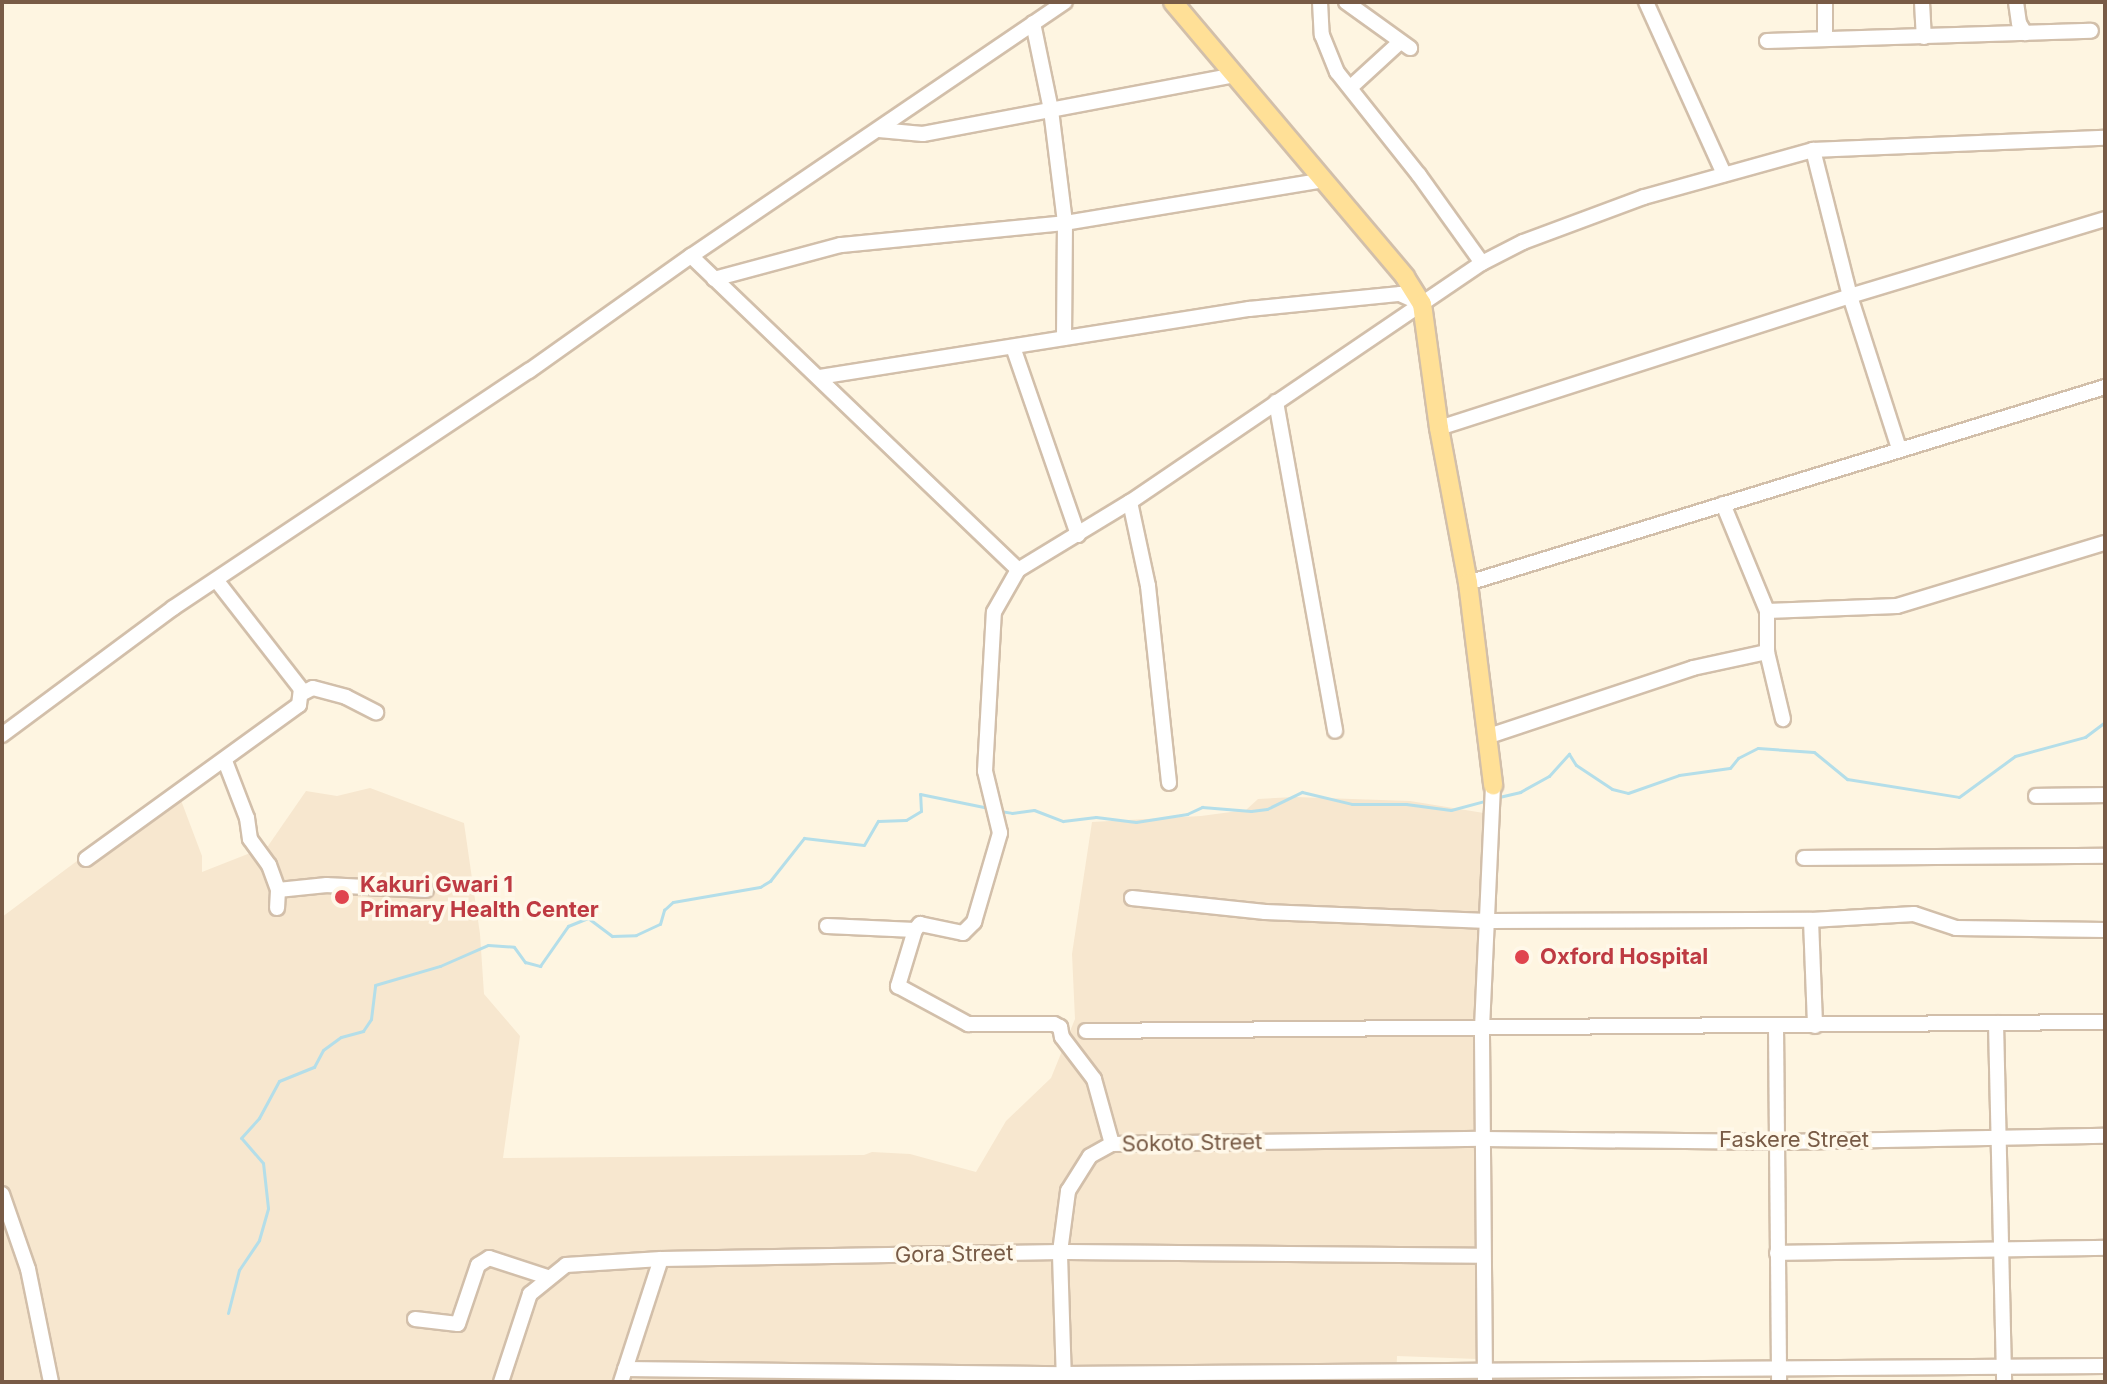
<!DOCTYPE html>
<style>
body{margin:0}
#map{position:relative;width:2107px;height:1384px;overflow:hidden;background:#fef5e1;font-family:Inter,sans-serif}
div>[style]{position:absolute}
.residential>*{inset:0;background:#f7e7cf}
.stream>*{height:3px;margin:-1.5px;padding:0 1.5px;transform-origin:1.5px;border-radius:1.5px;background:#b4dee9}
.roads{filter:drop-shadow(2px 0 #d2bfaa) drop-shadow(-2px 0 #d2bfaa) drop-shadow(0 2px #d2bfaa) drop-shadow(0 -2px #d2bfaa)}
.minor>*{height:14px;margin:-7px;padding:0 7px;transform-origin:7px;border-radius:7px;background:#fff}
.major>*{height:18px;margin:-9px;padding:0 9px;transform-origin:9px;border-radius:9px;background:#ffe097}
.dots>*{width:22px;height:22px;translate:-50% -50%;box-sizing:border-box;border:4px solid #fff8e9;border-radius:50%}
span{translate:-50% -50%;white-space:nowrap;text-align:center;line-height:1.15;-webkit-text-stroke:7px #fff8e9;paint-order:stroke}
.health-label{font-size:22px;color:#be3a42;font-weight:700}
.left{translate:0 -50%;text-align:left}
.street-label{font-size:22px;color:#785b46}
.frame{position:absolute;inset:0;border:4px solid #785b46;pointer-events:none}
</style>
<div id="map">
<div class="residential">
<i style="clip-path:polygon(176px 787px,202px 856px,202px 872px,268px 846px,306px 791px,337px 796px,370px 788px,464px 823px,480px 934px,484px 994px,520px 1036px,503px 1158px,864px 1155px,872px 1152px,910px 1154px,976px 1172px,1006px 1121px,1051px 1078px,1075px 1019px,1072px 954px,1092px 822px,1201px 816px,1246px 810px,1258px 799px,1295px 797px,1410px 801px,1490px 814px,1484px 1216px,1477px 1359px,1397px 1356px,1396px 1382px,2px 1382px,2px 917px)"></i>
</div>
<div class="stream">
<i style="left:1499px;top:797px;width:22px;rotate:-13deg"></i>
<i style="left:1520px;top:792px;width:33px;rotate:-29deg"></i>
<i style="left:1549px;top:776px;width:30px;rotate:-48deg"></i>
<i style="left:1569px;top:754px;width:13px;rotate:58deg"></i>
<i style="left:1576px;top:765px;width:43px;rotate:33.7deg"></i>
<i style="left:1612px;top:789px;width:16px;rotate:14deg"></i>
<i style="left:1628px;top:793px;width:54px;rotate:-19.4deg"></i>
<i style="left:1679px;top:775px;width:51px;rotate:-7.8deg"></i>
<i style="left:1730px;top:768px;width:13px;rotate:-51deg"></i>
<i style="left:1738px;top:758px;width:22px;rotate:-27deg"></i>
<i style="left:1758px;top:748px;width:56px;rotate:4.1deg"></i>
<i style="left:1814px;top:752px;width:43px;rotate:39.3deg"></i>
<i style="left:1847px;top:779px;width:113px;rotate:9.1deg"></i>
<i style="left:1959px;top:797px;width:69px;rotate:-36.2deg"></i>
<i style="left:2015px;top:756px;width:73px;rotate:-15.2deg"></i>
<i style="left:2085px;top:737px;width:25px;rotate:-37deg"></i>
<i style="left:1000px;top:811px;width:12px;rotate:9deg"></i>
<i style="left:1012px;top:813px;width:22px;rotate:-8deg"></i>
<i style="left:1034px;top:810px;width:31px;rotate:21deg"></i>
<i style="left:1063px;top:821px;width:33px;rotate:-7deg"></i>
<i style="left:1096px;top:817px;width:40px;rotate:7.1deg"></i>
<i style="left:1136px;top:822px;width:52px;rotate:-8.9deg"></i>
<i style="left:1187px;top:814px;width:17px;rotate:-25deg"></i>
<i style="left:1202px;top:807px;width:49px;rotate:4.7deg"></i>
<i style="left:1251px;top:811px;width:16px;rotate:-7deg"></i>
<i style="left:1267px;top:809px;width:39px;rotate:-26deg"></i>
<i style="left:1302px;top:792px;width:51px;rotate:13.5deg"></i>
<i style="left:1352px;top:804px;width:54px"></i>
<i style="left:1406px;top:804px;width:45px;rotate:7.6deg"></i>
<i style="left:1451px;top:810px;width:38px;rotate:-15deg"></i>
<i style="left:228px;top:1313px;width:44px;rotate:-75.7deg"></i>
<i style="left:239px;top:1270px;width:36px;rotate:-56deg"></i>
<i style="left:259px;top:1240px;width:33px;rotate:-74deg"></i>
<i style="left:268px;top:1208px;width:45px;rotate:-96.3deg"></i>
<i style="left:263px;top:1163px;width:33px;rotate:-131deg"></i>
<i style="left:241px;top:1138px;width:27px;rotate:-48deg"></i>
<i style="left:259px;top:1118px;width:42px;rotate:-61.6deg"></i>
<i style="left:279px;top:1081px;width:38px;rotate:-22deg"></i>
<i style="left:314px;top:1067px;width:19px;rotate:-62deg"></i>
<i style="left:323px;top:1050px;width:22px;rotate:-36deg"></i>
<i style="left:341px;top:1037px;width:23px;rotate:-15deg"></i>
<i style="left:363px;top:1031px;width:14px;rotate:-56deg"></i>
<i style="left:371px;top:1019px;width:34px;rotate:-83deg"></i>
<i style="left:375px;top:985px;width:68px;rotate:-16.3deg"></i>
<i style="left:440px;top:966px;width:52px;rotate:-23.6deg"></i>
<i style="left:488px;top:945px;width:26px;rotate:4deg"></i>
<i style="left:514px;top:947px;width:19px;rotate:54deg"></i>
<i style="left:525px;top:962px;width:16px;rotate:15deg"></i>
<i style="left:540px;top:966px;width:49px;rotate:-55deg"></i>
<i style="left:568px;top:926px;width:22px;rotate:-22deg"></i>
<i style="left:588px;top:918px;width:30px;rotate:37deg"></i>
<i style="left:612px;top:936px;width:24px;rotate:-2deg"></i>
<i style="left:636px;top:935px;width:26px;rotate:-25deg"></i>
<i style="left:660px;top:924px;width:15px;rotate:-74deg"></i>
<i style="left:664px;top:910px;width:12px;rotate:-42deg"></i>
<i style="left:673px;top:902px;width:88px;rotate:-9.8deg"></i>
<i style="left:760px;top:887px;width:12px;rotate:-31deg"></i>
<i style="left:770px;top:881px;width:55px;rotate:-51.7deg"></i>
<i style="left:804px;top:838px;width:60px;rotate:6.7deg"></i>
<i style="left:864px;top:845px;width:28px;rotate:-60deg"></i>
<i style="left:878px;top:821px;width:28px;rotate:-2deg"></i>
<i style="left:906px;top:820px;width:17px;rotate:-31deg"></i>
<i style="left:921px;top:811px;width:17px;rotate:-93deg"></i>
<i style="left:920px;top:794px;width:70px;rotate:11.5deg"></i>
</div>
<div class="roads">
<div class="minor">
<i style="left:1320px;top:2px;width:33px;rotate:87deg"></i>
<i style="left:1322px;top:35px;width:40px;rotate:68deg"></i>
<i style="left:1337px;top:72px;width:132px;rotate:51.5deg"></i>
<i style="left:1419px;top:175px;width:108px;rotate:54.4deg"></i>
<i style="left:1346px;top:2px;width:79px;rotate:35.7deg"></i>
<i style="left:1646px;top:2px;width:189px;rotate:65.6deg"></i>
<i style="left:1922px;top:2px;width:35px;rotate:87deg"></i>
<i style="left:2016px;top:2px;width:21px;rotate:82deg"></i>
<i style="left:2019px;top:23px;width:12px;rotate:59deg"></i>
<i style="left:1033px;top:23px;width:89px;rotate:78.3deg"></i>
<i style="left:1051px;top:110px;width:114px;rotate:82.9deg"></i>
<i style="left:1065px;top:223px;width:115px;rotate:90.5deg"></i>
<i style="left:1825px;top:39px;width:37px;rotate:-90deg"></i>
<i style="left:1767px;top:41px;width:324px;rotate:-1.8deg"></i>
<i style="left:1352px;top:86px;width:65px;rotate:-42.5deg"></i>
<i style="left:879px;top:130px;width:44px;rotate:5.2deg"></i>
<i style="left:923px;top:134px;width:317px;rotate:-10.7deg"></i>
<i style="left:1813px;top:150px;width:151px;rotate:75.8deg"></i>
<i style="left:1850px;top:296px;width:161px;rotate:72.2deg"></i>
<i style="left:691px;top:256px;width:453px;rotate:43.8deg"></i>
<i style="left:714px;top:279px;width:131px;rotate:-15deg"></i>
<i style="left:841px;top:245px;width:225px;rotate:-5.6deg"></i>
<i style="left:1065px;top:223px;width:263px;rotate:-9.4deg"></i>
<i style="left:1013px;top:347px;width:199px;rotate:70.9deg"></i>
<i style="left:819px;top:377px;width:435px;rotate:-9deg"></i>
<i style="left:1249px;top:309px;width:152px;rotate:-5.7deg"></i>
<i style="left:1400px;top:294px;width:24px;rotate:24deg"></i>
<i style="left:1276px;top:402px;width:334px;rotate:79.8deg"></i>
<i style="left:1439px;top:428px;width:432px;rotate:-17.8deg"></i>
<i style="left:1850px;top:296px;width:266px;rotate:-16.8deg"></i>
<i style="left:1130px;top:502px;width:86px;rotate:77.9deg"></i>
<i style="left:1148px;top:586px;width:198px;rotate:83.9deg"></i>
<i style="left:1723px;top:504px;width:116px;rotate:67.6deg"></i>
<i style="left:1767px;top:611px;width:41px;rotate:90deg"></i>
<i style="left:1767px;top:652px;width:69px;rotate:76.6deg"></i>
<i style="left:1468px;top:583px;width:666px;rotate:-17.1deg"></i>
<i style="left:1767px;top:611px;width:130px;rotate:-2.2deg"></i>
<i style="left:1897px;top:606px;width:217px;rotate:-16.9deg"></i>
<i style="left:301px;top:694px;width:13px;rotate:-27deg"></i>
<i style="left:313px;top:688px;width:34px;rotate:15deg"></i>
<i style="left:346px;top:697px;width:34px;rotate:27deg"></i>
<i style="left:2px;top:735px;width:213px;rotate:-36.6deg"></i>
<i style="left:173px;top:608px;width:428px;rotate:-33.7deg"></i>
<i style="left:529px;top:371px;width:199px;rotate:-35.4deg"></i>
<i style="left:691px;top:256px;width:452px;rotate:-34.2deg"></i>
<i style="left:1489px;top:736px;width:215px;rotate:-18.4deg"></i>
<i style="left:1693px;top:668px;width:76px;rotate:-12.2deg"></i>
<i style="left:225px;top:761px;width:61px;rotate:68.9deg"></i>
<i style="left:247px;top:818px;width:21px;rotate:82deg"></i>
<i style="left:250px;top:839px;width:32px;rotate:54deg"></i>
<i style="left:269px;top:865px;width:27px;rotate:70deg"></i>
<i style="left:278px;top:890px;width:18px;rotate:93deg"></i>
<i style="left:2036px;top:796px;width:69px;rotate:-0.8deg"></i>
<i style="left:1804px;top:858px;width:301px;rotate:-0.4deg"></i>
<i style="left:86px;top:859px;width:263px;rotate:-35.9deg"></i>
<i style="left:299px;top:705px;width:16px;rotate:-83deg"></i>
<i style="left:301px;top:689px;width:138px;rotate:-127.9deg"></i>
<i style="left:278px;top:890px;width:49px;rotate:-5.8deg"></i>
<i style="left:327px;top:885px;width:99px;rotate:2.9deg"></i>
<i style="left:1132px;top:898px;width:134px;rotate:6deg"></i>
<i style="left:1265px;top:912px;width:223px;rotate:2.3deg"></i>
<i style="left:1488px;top:921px;width:323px;rotate:-0.2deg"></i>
<i style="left:1811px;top:920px;width:103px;rotate:-3.3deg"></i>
<i style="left:1914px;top:914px;width:44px;rotate:18.4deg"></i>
<i style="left:1956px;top:928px;width:149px;rotate:0.8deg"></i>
<i style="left:1811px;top:920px;width:106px;rotate:87.8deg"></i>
<i style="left:827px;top:926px;width:88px;rotate:2.6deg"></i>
<i style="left:915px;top:930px;width:8px;rotate:-50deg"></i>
<i style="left:920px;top:924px;width:44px;rotate:11.8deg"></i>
<i style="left:963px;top:933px;width:16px;rotate:-45deg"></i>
<i style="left:974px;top:922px;width:93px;rotate:-73.7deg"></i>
<i style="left:1000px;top:833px;width:64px;rotate:-103.6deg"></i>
<i style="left:985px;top:771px;width:159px;rotate:-86.8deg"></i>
<i style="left:994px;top:612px;width:48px;rotate:-60.3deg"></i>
<i style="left:1018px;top:570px;width:131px;rotate:-31.3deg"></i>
<i style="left:1130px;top:502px;width:425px;rotate:-34.2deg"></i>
<i style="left:1482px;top:263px;width:46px;rotate:-27.1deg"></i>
<i style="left:1523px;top:242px;width:129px;rotate:-20.4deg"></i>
<i style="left:1644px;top:197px;width:175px;rotate:-15.5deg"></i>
<i style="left:1813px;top:150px;width:292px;rotate:-2.4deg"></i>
<i style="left:915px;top:930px;width:59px;rotate:106.9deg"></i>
<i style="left:898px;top:986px;width:80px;rotate:28.5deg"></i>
<i style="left:968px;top:1024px;width:86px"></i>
<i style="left:1054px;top:1024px;width:7px;rotate:27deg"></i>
<i style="left:1060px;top:1027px;width:10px;rotate:79deg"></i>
<i style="left:1062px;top:1037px;width:53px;rotate:52.7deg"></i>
<i style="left:1094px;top:1079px;width:67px;rotate:74.5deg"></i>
<i style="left:1996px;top:1023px;width:359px;rotate:88.7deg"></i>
<i style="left:1776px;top:1026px;width:356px;rotate:89.5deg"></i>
<i style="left:1086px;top:1031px;width:1019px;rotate:-0.51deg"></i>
<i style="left:2px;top:1194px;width:79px;rotate:70.9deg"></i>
<i style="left:28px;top:1269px;width:115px;rotate:78.5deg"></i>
<i style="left:1777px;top:1253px;width:328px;rotate:-0.9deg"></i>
<i style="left:415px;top:1319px;width:43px;rotate:6.6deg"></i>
<i style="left:458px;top:1324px;width:62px;rotate:-71.3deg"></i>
<i style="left:478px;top:1265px;width:13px;rotate:-32deg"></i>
<i style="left:489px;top:1258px;width:61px;rotate:18.1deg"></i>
<i style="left:625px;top:1369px;width:439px;rotate:0.7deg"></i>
<i style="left:1064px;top:1374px;width:1041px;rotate:-0.44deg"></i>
<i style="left:1485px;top:1380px;width:352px;rotate:-90.5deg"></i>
<i style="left:1482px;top:1028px;width:243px;rotate:-87.4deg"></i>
<i style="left:501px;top:1382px;width:93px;rotate:-71.8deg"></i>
<i style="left:530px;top:1294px;width:46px;rotate:-38.9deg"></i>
<i style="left:566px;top:1265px;width:95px;rotate:-3.6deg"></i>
<i style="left:661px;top:1259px;width:399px;rotate:-1deg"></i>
<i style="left:1060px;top:1252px;width:422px;rotate:0.5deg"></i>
<i style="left:621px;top:1382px;width:129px;rotate:-72deg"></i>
<i style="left:1064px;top:1382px;width:130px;rotate:-91.8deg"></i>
<i style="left:1060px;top:1252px;width:62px;rotate:-82.5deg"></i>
<i style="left:1068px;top:1191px;width:41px;rotate:-57.8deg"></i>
<i style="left:1090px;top:1156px;width:25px;rotate:-29deg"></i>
<i style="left:1112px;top:1144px;width:371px;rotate:-0.8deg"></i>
<i style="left:1483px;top:1139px;width:297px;rotate:0.6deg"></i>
<i style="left:1780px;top:1142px;width:325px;rotate:-1.1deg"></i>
</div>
<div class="major">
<i style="left:1173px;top:2px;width:360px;rotate:49.8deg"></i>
<i style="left:1405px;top:277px;width:32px;rotate:58deg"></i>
<i style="left:1422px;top:304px;width:125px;rotate:82.2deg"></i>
<i style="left:1439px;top:428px;width:158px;rotate:79.4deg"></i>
<i style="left:1468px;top:583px;width:204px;rotate:82.9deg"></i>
</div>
</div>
<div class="dots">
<i style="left:342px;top:897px;background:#e0444e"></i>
<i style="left:1522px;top:957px;background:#e0444e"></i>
</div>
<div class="health-label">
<span class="left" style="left:360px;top:897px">Kakuri Gwari 1<br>Primary Health Center</span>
<span class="left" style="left:1540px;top:957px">Oxford Hospital</span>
</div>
<div class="street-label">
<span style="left:1794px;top:1140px">Faskere Street</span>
<span style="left:1192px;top:1143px;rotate:-1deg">Sokoto Street</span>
<span style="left:954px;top:1254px;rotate:-1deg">Gora Street</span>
</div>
<div class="frame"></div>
</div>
